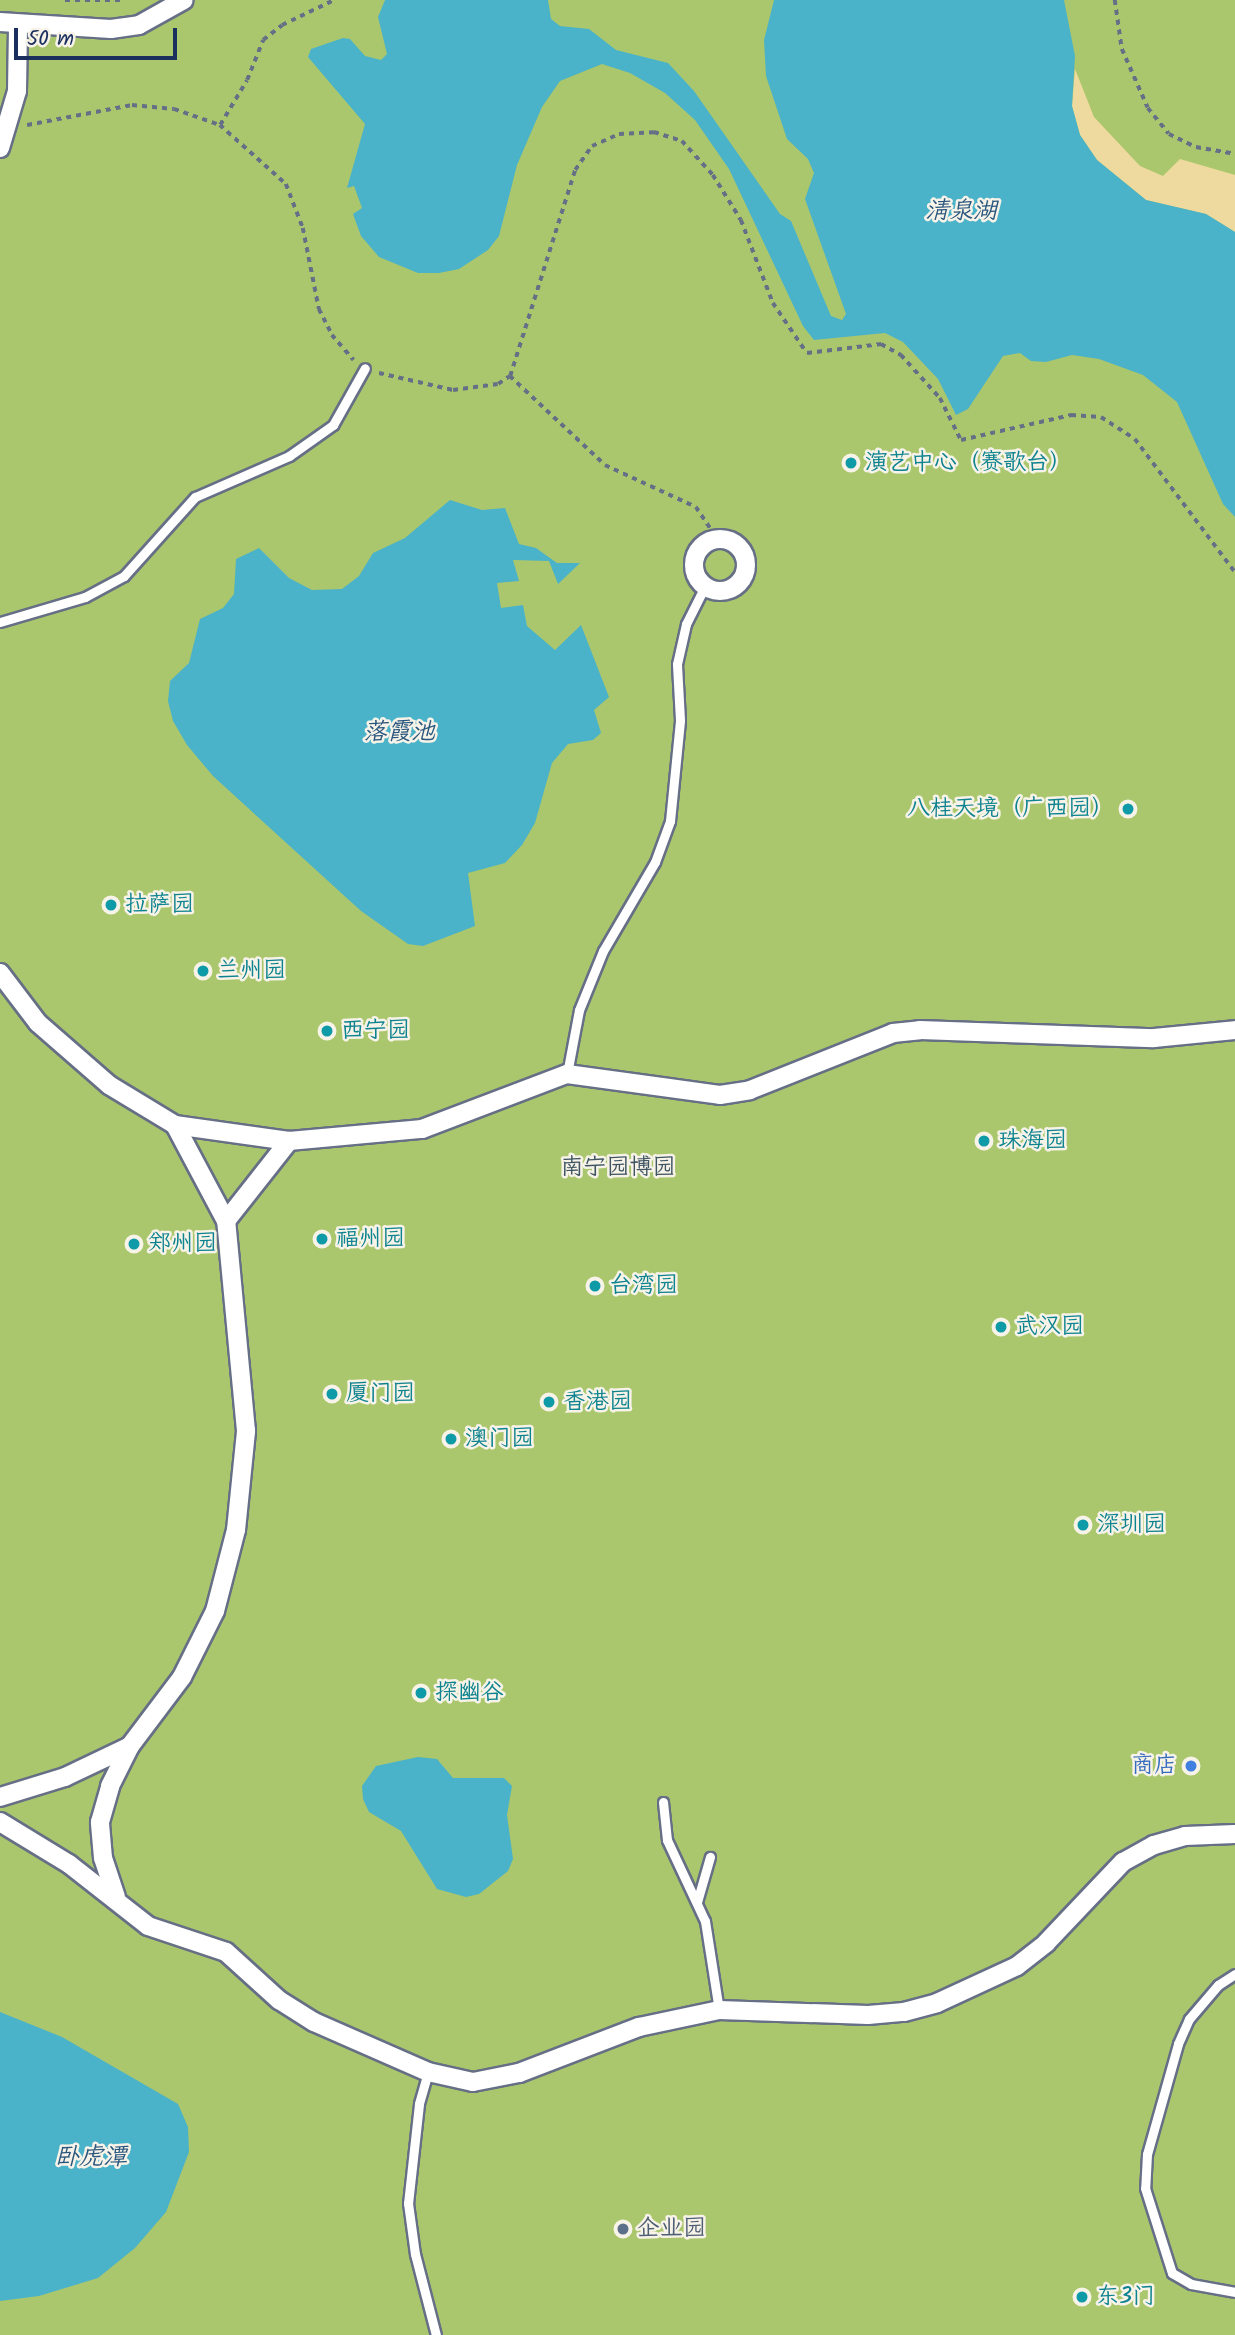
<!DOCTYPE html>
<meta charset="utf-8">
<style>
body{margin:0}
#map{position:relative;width:1235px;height:2335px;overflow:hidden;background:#f0e7ce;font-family:Kalam,"LXGW WenKai TC",sans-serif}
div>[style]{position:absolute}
.green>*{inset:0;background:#abc76d}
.sand>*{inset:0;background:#eeda9e}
.water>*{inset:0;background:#4ab2c9}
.path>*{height:3.5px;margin-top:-1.75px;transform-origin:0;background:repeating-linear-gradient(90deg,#666f85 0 5px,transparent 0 10px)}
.roads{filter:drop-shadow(2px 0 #666f85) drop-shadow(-2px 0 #666f85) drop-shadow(0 2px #666f85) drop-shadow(0 -2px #666f85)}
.lane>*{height:9px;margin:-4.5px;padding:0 4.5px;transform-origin:4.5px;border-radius:4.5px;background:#fff}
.street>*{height:18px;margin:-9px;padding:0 9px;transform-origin:9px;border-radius:9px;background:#fff}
.street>.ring{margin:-9px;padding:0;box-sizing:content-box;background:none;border:18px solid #fff;border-radius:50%}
.dots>*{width:19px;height:19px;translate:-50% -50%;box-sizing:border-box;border:4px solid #f7f3e8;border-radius:50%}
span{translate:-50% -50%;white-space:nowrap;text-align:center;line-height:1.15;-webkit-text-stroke:5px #f7f3e8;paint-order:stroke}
.culture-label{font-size:23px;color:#0d838f}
.left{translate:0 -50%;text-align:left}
.right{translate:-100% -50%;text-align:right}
.park-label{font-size:23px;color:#3f5562}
.shop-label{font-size:23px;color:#366cbe}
.service-label{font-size:23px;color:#4e5e75}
.water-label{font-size:24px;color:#29567e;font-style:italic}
.scale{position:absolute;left:14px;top:28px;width:163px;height:32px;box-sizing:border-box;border:4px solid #1b2f5e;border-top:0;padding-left:9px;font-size:21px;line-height:24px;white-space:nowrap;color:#1b2f5e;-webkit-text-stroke:5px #f7f3e8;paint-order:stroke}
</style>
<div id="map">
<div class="green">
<i style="clip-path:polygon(0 0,1235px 0,1235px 2335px,0 2335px)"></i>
</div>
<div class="sand">
<i style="clip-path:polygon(1075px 69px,1094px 117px,1140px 166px,1163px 176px,1180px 159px,1235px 175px,1235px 232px,1206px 214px,1146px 200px,1097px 160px,1080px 135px,1072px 106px)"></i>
</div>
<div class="water">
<i style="clip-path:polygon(385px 0,548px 0,551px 19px,560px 26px,589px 29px,616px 50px,668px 63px,694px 91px,780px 214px,791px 221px,831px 316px,842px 320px,846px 314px,805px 199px,814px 173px,808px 159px,787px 139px,766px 76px,764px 40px,774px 0,1064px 0,1075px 56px,1072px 106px,1080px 135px,1097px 160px,1146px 200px,1206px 214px,1235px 232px,1235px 517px,1223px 504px,1177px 402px,1143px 375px,1099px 359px,1072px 355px,1046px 362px,1031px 361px,1020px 353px,1003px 356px,968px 409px,956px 415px,938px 379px,903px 342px,885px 333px,814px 340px,803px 326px,729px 169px,695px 120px,665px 93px,630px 73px,602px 64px,560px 81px,542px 107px,517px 165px,499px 236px,488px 250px,459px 269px,439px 273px,418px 273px,379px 257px,361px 236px,353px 214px,362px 208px,354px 186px,347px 188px,365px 124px,308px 57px,311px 49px,343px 38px,350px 39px,365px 56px,381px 60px,387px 54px,378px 17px)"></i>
<i style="clip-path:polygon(450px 500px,482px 510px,505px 508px,519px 544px,536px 548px,557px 563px,580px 563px,558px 584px,549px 561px,513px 560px,519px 581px,497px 583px,501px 608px,523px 605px,527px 626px,555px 650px,581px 625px,609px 697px,594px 710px,601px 733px,593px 740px,568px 744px,552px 763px,535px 823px,522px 845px,505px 863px,468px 873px,475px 926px,423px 946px,408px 944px,361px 911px,213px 776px,187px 745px,173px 721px,168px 701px,170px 681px,189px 663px,200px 619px,223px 608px,234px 594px,236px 559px,259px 548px,289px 578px,312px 590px,342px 589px,359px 576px,373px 553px,405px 538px)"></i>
<i style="clip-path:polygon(418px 1757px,437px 1759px,453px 1778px,504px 1778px,512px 1786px,507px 1815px,513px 1859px,508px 1871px,479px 1894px,466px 1897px,437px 1889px,401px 1831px,369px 1812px,363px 1799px,362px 1786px,376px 1766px)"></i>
<i style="clip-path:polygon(0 2012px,62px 2037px,178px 2104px,188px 2127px,189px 2152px,166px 2212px,135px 2248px,98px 2278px,39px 2296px,0 2301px)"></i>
</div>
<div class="path">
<i style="left:65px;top:0;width:57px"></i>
<i style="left:1115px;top:0;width:49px;rotate:81.9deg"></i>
<i style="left:1122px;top:49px;width:64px;rotate:66.2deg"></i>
<i style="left:1148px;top:108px;width:33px;rotate:51deg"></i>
<i style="left:1169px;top:134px;width:30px;rotate:26deg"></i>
<i style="left:1196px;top:147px;width:40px;rotate:10deg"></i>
<i style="left:27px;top:125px;width:107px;rotate:-10.8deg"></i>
<i style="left:132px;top:105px;width:42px;rotate:5.4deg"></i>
<i style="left:174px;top:109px;width:49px;rotate:19.2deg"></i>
<i style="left:220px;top:125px;width:89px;rotate:41.8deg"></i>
<i style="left:286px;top:184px;width:47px;rotate:68.9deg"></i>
<i style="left:303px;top:228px;width:83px;rotate:78.8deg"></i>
<i style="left:319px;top:309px;width:29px;rotate:63deg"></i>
<i style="left:332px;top:335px;width:33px;rotate:49deg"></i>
<i style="left:220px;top:125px;width:52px;rotate:-59deg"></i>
<i style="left:247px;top:80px;width:43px;rotate:-68.2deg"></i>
<i style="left:263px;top:40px;width:24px;rotate:-38deg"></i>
<i style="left:282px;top:25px;width:58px;rotate:-25.7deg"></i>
<i style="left:379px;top:373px;width:76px;rotate:12.9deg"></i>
<i style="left:453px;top:390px;width:45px;rotate:-7.6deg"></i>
<i style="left:498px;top:384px;width:14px;rotate:-34deg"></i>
<i style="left:510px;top:376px;width:216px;rotate:-72.5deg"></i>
<i style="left:575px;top:170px;width:29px;rotate:-55deg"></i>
<i style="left:592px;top:146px;width:30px;rotate:-24deg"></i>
<i style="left:619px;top:134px;width:35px;rotate:-3deg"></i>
<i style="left:654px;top:132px;width:29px;rotate:18deg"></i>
<i style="left:682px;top:141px;width:46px;rotate:47.6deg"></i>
<i style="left:713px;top:175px;width:53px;rotate:58.1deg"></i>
<i style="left:741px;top:220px;width:89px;rotate:68.9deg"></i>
<i style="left:773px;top:303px;width:60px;rotate:55.8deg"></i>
<i style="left:807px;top:353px;width:75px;rotate:-6.9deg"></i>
<i style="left:881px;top:344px;width:23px;rotate:29deg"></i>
<i style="left:901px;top:355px;width:58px;rotate:47.8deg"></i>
<i style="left:940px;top:398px;width:47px;rotate:63.4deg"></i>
<i style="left:961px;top:440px;width:113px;rotate:-12.8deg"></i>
<i style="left:1071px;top:415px;width:30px;rotate:4deg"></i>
<i style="left:1101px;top:417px;width:40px;rotate:32.9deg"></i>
<i style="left:1135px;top:439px;width:166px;rotate:53.1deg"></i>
<i style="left:510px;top:376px;width:130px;rotate:43.1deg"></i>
<i style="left:605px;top:465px;width:100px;rotate:24.8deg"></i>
<i style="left:696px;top:507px;width:37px;rotate:56deg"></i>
</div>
<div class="roads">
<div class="lane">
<i style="left:0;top:622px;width:89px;rotate:-16.4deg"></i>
<i style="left:85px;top:597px;width:44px;rotate:-28.3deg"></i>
<i style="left:124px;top:576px;width:106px;rotate:-48.1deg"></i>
<i style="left:195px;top:497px;width:103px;rotate:-23.6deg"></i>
<i style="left:289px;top:456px;width:54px;rotate:-35.2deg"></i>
<i style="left:333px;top:425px;width:65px;rotate:-60.7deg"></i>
<i style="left:567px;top:1074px;width:65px;rotate:-79.4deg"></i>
<i style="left:579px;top:1010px;width:64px;rotate:-67.9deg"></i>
<i style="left:603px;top:951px;width:103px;rotate:-59.7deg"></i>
<i style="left:655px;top:862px;width:44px;rotate:-69.9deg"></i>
<i style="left:670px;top:821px;width:101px;rotate:-84.3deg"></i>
<i style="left:680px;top:720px;width:56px;rotate:-93.1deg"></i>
<i style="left:677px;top:664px;width:41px;rotate:-77.3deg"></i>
<i style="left:686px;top:624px;width:42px;rotate:-63.4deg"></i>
<i style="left:663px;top:1802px;width:38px;rotate:84deg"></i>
<i style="left:667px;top:1840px;width:89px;rotate:64.9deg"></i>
<i style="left:705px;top:1921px;width:90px;rotate:81.1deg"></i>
<i style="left:697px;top:1902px;width:47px;rotate:-73.9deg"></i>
<i style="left:1235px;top:1974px;width:20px;rotate:147deg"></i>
<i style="left:1218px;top:1985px;width:45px;rotate:130.5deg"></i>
<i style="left:1189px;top:2019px;width:27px;rotate:114deg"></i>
<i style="left:1178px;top:2044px;width:114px;rotate:105.7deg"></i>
<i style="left:1147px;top:2154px;width:34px;rotate:93deg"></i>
<i style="left:1145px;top:2188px;width:89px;rotate:72.4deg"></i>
<i style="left:1172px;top:2273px;width:22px;rotate:30deg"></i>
<i style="left:1191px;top:2284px;width:45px;rotate:10.3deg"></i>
<i style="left:428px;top:2072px;width:33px;rotate:106deg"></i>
<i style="left:419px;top:2104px;width:100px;rotate:96.3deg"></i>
<i style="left:408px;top:2203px;width:51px;rotate:82.2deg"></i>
<i style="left:415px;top:2254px;width:84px;rotate:75.5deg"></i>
</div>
<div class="street">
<i style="left:0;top:22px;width:111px;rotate:3.6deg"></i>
<i style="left:111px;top:29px;width:28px;rotate:-8deg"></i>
<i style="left:139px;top:25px;width:51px;rotate:-29.1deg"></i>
<i style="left:0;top:148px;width:59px;rotate:-73.4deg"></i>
<i style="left:17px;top:91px;width:65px;rotate:-89.1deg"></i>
<i class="ring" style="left:694px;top:539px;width:34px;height:34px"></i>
<i style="left:0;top:973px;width:63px;rotate:52.8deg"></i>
<i style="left:38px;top:1023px;width:94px;rotate:41.1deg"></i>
<i style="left:109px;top:1085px;width:77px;rotate:31.2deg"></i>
<i style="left:175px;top:1125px;width:109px;rotate:62deg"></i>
<i style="left:226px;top:1221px;width:102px;rotate:-51.8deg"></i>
<i style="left:289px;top:1141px;width:134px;rotate:-5.2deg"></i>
<i style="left:422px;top:1129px;width:155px;rotate:-20.8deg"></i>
<i style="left:567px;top:1074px;width:154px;rotate:7.8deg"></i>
<i style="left:720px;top:1095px;width:30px;rotate:-9deg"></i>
<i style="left:750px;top:1090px;width:154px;rotate:-21.7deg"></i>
<i style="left:893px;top:1033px;width:27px;rotate:-6deg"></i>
<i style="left:920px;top:1030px;width:234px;rotate:2deg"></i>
<i style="left:1154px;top:1038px;width:81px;rotate:-5.6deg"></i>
<i style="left:175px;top:1125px;width:115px;rotate:8deg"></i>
<i style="left:0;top:1797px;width:68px;rotate:-17.1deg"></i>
<i style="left:65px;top:1777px;width:72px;rotate:-25.5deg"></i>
<i style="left:0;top:1822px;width:81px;rotate:31.3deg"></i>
<i style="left:69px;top:1864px;width:100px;rotate:38.1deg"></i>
<i style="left:148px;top:1926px;width:82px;rotate:18.4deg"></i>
<i style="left:226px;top:1952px;width:72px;rotate:42.2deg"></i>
<i style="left:279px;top:2000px;width:41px;rotate:32.2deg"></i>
<i style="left:314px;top:2022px;width:124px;rotate:23.7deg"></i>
<i style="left:428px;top:2072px;width:46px;rotate:12.5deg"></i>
<i style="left:473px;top:2082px;width:47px;rotate:-11.1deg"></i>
<i style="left:519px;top:2073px;width:129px;rotate:-21deg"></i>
<i style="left:639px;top:2027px;width:82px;rotate:-12deg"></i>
<i style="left:719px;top:2010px;width:149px;rotate:1.9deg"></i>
<i style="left:868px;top:2015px;width:36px;rotate:-5deg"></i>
<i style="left:904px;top:2012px;width:34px;rotate:-15deg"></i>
<i style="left:937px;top:2003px;width:88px;rotate:-24.8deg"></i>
<i style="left:1017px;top:1966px;width:37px;rotate:-38deg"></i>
<i style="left:1046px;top:1943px;width:112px;rotate:-46.5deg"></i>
<i style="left:1123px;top:1862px;width:35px;rotate:-29deg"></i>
<i style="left:1154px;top:1845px;width:32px;rotate:-16deg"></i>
<i style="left:1185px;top:1836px;width:50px;rotate:-2.3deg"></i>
<i style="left:116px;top:1897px;width:41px;rotate:-108.4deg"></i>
<i style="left:103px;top:1858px;width:36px;rotate:-95deg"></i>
<i style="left:100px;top:1822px;width:37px;rotate:-74deg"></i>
<i style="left:110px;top:1786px;width:45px;rotate:-63.4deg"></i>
<i style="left:130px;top:1746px;width:86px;rotate:-53deg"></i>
<i style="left:182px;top:1677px;width:74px;rotate:-63.4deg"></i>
<i style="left:215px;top:1611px;width:84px;rotate:-75.5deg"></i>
<i style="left:236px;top:1530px;width:100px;rotate:-84.2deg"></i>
<i style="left:246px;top:1431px;width:211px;rotate:-95.4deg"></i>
</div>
</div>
<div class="dots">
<i style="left:851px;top:463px;background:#0f9aa8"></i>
<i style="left:1128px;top:809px;background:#0f9aa8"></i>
<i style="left:111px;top:905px;background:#0f9aa8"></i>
<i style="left:203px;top:971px;background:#0f9aa8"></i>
<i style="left:327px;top:1031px;background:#0f9aa8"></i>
<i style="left:984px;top:1141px;background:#0f9aa8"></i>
<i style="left:322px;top:1239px;background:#0f9aa8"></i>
<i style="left:134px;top:1244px;background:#0f9aa8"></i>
<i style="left:595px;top:1286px;background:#0f9aa8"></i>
<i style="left:1001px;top:1327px;background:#0f9aa8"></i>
<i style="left:332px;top:1394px;background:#0f9aa8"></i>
<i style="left:549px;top:1402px;background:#0f9aa8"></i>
<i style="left:451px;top:1439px;background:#0f9aa8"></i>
<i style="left:1083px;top:1525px;background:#0f9aa8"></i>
<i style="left:421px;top:1693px;background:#0f9aa8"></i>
<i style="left:1191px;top:1766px;background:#3f7fe0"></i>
<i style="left:623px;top:2229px;background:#5c6f8a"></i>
<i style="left:1082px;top:2297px;background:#0f9aa8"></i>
</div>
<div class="culture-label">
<span class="left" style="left:865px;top:463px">演艺中心（赛歌台）</span>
<span class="right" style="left:1114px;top:809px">八桂天境（广西园）</span>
<span class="left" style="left:125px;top:905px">拉萨园</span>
<span class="left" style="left:217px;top:971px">兰州园</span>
<span class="left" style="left:341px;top:1031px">西宁园</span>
<span class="left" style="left:998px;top:1141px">珠海园</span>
<span class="left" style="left:336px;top:1239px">福州园</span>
<span class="left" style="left:148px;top:1244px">郑州园</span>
<span class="left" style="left:609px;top:1286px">台湾园</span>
<span class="left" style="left:1015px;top:1327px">武汉园</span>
<span class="left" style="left:346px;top:1394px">厦门园</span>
<span class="left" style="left:563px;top:1402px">香港园</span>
<span class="left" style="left:465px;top:1439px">澳门园</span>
<span class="left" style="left:1097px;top:1525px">深圳园</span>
<span class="left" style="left:435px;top:1693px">探幽谷</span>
<span class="left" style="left:1096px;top:2297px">东3门</span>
</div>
<div class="park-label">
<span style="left:618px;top:1168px">南宁园博园</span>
</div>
<div class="shop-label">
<span class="right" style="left:1177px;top:1766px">商店</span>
</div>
<div class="service-label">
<span class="left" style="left:637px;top:2229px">企业园</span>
</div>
<div class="water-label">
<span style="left:961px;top:212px">清泉湖</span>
<span style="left:399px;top:733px">落霞池</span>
<span style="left:91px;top:2158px">卧虎潭</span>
</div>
<div class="scale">50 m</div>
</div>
